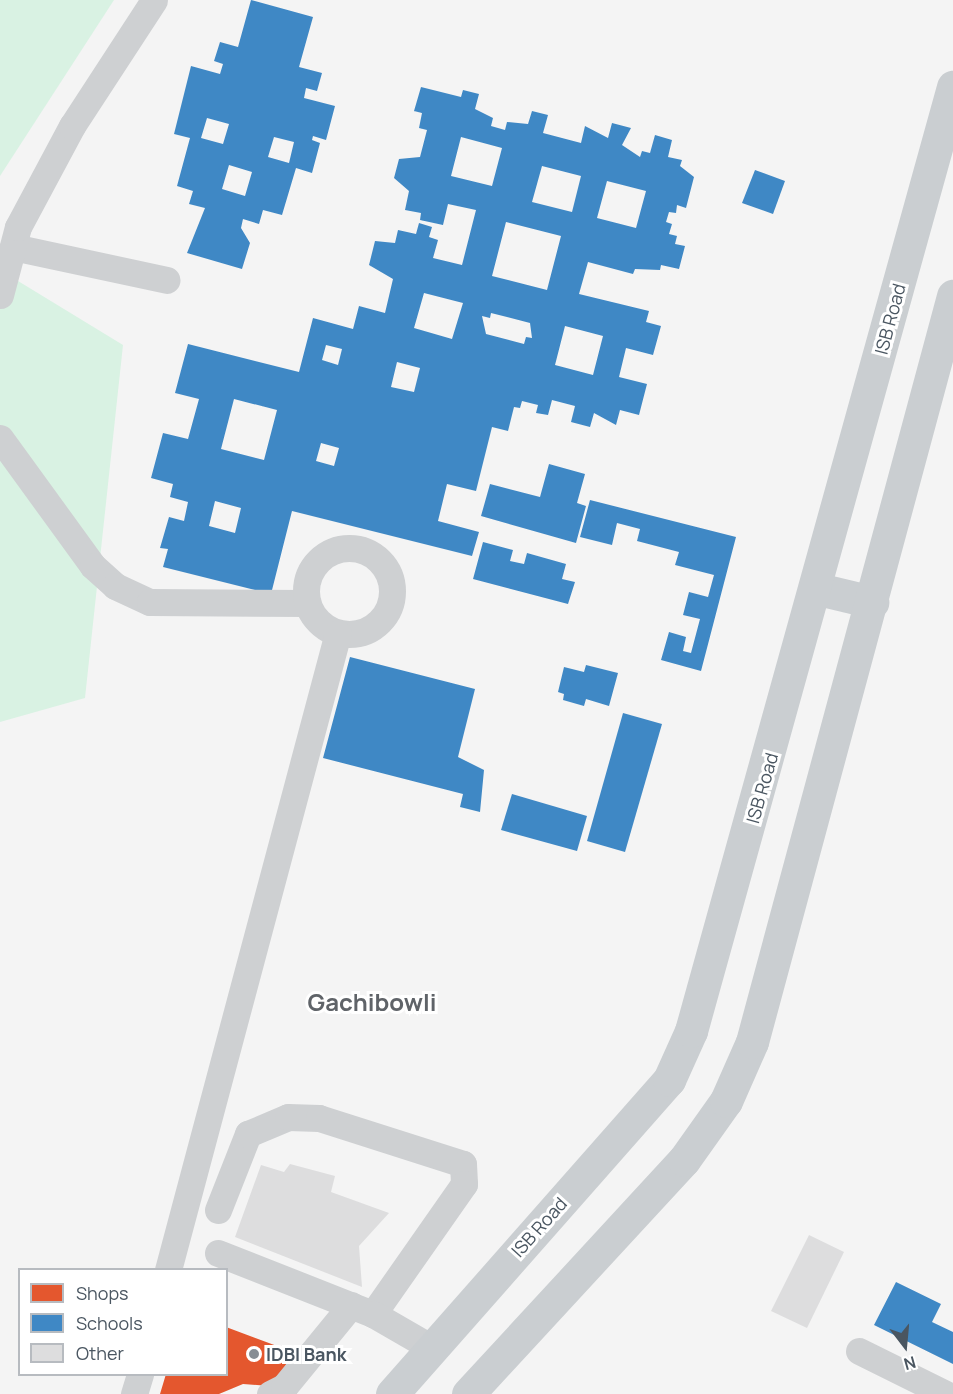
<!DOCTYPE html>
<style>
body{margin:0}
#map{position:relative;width:953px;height:1394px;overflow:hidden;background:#f4f4f4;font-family:Manrope,sans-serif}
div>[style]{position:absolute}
.green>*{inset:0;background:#d9f2e3}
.shops>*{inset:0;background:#e4572e}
.schools>*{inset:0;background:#3f88c5}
.building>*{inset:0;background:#ddddde}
.minor>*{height:27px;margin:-13.5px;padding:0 13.5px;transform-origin:13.5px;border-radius:13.5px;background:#ced0d2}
.minor>.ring{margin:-13.5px;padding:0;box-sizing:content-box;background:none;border:27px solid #ced0d2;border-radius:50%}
.major>*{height:33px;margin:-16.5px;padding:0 16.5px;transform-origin:16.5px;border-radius:16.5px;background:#caced1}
.dots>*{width:16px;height:16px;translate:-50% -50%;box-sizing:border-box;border:3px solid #fff;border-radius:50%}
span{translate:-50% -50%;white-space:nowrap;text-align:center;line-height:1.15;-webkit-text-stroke:6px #fff;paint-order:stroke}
.street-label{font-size:18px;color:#4a5661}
.poi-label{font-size:18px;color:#4a5661;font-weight:700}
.left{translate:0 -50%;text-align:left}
.district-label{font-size:24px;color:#5f6368;font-weight:700}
.legend{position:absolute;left:18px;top:1268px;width:210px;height:108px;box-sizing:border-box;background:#fff;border:2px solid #b7bbc0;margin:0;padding:8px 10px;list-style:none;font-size:18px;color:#4a5661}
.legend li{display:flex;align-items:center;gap:12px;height:30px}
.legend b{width:30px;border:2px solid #b7bbc0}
.north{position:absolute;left:875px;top:1316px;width:60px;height:60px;-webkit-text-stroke:4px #fff;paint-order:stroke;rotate:164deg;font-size:16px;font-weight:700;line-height:24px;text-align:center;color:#4a5661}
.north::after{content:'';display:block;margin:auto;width:21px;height:27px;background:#4a5661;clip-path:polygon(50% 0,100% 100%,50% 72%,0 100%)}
</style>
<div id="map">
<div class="green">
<i style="clip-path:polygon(0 0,114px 0,0 176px)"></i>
<i style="clip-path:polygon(0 270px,123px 345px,85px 698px,0 722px)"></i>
</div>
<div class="shops">
<i style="clip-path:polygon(226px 1327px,277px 1346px,287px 1362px,282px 1375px,269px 1386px,243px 1384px,219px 1394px,160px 1394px,166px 1374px,226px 1374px)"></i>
</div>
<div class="schools">
<i style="clip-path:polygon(evenodd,251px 0,313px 17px,299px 67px,322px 73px,317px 91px,306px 88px,304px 98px,335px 106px,326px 140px,313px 136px,312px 140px,320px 143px,312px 173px,296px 168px,282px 215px,263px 210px,259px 224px,243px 219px,241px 228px,250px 243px,242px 269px,187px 253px,205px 208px,189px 204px,193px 191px,177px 186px,190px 138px,174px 134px,191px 66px,220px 74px,223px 64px,214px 61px,220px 42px,238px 47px,251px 0,207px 118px,229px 124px,223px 144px,201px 138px,207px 118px,251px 0,274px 137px,294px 142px,289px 163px,268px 157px,274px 137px,251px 0,229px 165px,252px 172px,245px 196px,222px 189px,229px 165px)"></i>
<i style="clip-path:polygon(evenodd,421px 87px,461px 97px,463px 90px,479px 94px,475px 109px,493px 118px,491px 126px,505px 130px,507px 122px,528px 124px,532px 111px,548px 115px,543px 133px,581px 143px,585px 126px,608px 138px,612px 123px,631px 128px,622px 145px,640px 157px,642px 151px,650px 153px,655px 135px,672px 140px,668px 157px,682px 160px,680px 166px,694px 177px,686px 208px,677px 205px,676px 213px,669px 212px,666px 222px,672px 224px,669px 234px,677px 236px,675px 244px,685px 246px,679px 269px,661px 265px,660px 270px,635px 269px,633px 274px,588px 262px,579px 294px,649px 311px,646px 322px,661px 326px,653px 355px,626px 348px,619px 377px,647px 384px,639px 415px,620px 410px,616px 425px,594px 413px,590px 427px,571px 422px,575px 406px,552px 400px,548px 415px,536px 413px,538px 405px,522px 401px,520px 408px,514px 407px,508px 431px,492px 427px,476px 491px,447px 484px,438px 521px,479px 532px,472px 556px,292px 511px,271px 594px,163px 567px,168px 549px,160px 548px,169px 517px,184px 521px,188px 502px,170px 497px,173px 484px,151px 478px,163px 433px,188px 439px,199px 399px,175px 393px,188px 344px,299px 372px,313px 318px,353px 329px,359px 306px,385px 313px,393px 279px,369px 265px,375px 241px,395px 243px,398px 230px,416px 234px,419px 223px,432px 227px,429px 237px,438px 240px,433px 258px,462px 265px,476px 210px,448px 204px,443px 225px,420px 220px,421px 213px,405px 210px,409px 191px,394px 178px,399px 159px,420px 157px,427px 130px,419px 128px,422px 113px,414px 111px,421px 87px,461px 137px,502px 148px,492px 186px,451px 176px,461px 137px,421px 87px,542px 166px,581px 176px,572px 212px,532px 202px,542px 166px,421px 87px,607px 181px,646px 191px,636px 228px,597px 218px,607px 181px,421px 87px,506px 222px,561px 236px,547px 290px,492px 276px,506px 222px,421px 87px,424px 293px,463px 303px,452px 339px,414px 328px,424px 293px,421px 87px,491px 313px,530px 323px,532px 338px,526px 337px,524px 344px,486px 334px,482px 316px,490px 318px,491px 313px,421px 87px,565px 326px,603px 336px,593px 375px,555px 365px,565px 326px,421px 87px,326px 345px,342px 349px,338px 365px,322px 360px,326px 345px,421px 87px,397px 362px,420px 368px,414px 392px,391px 387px,397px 362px,421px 87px,234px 399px,277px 410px,264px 460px,221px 449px,234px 399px,421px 87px,321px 443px,339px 448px,334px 466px,316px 461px,321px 443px,421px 87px,215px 501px,241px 508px,235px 533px,209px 526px,215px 501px)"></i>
<i style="clip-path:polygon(755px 170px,785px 181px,773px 214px,742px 203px)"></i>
<i style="clip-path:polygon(549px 464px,585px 474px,577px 503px,586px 506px,576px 543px,481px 516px,490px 484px,540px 497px)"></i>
<i style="clip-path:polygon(590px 500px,736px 537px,701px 671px,661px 660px,669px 632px,686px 637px,683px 651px,691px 653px,700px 619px,683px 615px,689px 592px,708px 597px,714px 575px,675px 565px,679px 552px,637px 541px,640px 529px,617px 523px,612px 545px,580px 537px)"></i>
<i style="clip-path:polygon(483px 542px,513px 550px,510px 561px,524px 564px,527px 553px,566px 564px,562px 579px,575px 582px,568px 604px,473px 579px)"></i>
<i style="clip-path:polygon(350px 657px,475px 689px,458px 757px,484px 770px,480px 812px,460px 807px,463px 794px,323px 758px)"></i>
<i style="clip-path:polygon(586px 665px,618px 673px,609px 706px,586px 699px,584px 706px,563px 700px,564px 694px,558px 692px,564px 667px,584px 672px)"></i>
<i style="clip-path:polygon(623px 713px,662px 724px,625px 852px,587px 841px)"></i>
<i style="clip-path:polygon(512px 794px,587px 816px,577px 851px,501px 830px)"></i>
<i style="clip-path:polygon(896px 1282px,941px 1304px,932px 1322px,953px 1332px,953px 1364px,874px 1325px)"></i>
</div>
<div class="building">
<i style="clip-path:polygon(290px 1164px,335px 1176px,331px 1192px,389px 1213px,359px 1246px,362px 1287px,235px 1237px,261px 1165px,284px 1172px)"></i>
<i style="clip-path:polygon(809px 1235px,844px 1252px,807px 1328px,771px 1311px)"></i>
</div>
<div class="minor">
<i style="left:13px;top:247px;width:157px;rotate:12.1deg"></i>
<i style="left:0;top:295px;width:70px;rotate:-75.2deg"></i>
<i style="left:18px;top:227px;width:115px;rotate:-61.9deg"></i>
<i style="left:72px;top:126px;width:150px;rotate:-56.9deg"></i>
<i style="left:0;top:438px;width:158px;rotate:54deg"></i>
<i style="left:93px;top:566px;width:30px;rotate:42deg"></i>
<i style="left:115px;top:586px;width:38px;rotate:25deg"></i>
<i style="left:150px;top:602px;width:157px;rotate:0.4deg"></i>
<i class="ring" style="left:306px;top:548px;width:59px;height:59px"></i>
<i style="left:218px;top:1210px;width:82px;rotate:-68.5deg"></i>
<i style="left:248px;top:1134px;width:43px;rotate:-23deg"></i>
<i style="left:288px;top:1117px;width:31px;rotate:2deg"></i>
<i style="left:319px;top:1118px;width:151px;rotate:17.7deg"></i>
<i style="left:463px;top:1164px;width:20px;rotate:87deg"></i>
<i style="left:464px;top:1184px;width:159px;rotate:125deg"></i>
<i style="left:218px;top:1253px;width:167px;rotate:21.5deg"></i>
<i style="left:373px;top:1314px;width:68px;rotate:30deg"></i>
<i style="left:168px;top:1270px;width:659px;rotate:-75.06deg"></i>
<i style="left:859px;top:1351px;width:97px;rotate:26.3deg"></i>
<i style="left:134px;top:1394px;width:21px;rotate:-73deg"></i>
<i style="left:270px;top:1394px;width:16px;rotate:-27deg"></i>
<i style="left:284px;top:1387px;width:106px;rotate:-50.7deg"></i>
</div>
<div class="major">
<i style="left:818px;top:589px;width:56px;rotate:13.5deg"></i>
<i style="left:392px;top:1394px;width:419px;rotate:-48.6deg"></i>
<i style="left:669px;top:1080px;width:54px;rotate:-65.8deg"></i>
<i style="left:691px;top:1031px;width:980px;rotate:-74.49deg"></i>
<i style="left:468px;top:1394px;width:318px;rotate:-47.3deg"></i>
<i style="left:684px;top:1160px;width:72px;rotate:-54.6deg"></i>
<i style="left:726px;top:1101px;width:64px;rotate:-66.2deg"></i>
<i style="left:752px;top:1042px;width:773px;rotate:-74.92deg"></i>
</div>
<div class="dots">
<i style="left:254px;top:1354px;background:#868d94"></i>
</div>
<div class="street-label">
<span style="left:890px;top:319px;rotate:-75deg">ISB Road</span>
<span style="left:762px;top:788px;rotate:-74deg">ISB Road</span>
<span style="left:539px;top:1227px;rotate:-48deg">ISB Road</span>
</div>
<div class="poi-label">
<span class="left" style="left:266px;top:1354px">IDBI Bank</span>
</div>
<div class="district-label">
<span style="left:372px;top:1002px">Gachibowli</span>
</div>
<ul class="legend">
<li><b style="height:16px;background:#e4572e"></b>Shops</li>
<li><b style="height:16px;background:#3f88c5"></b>Schools</li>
<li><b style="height:16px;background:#ddddde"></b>Other</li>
</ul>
<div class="north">N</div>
</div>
